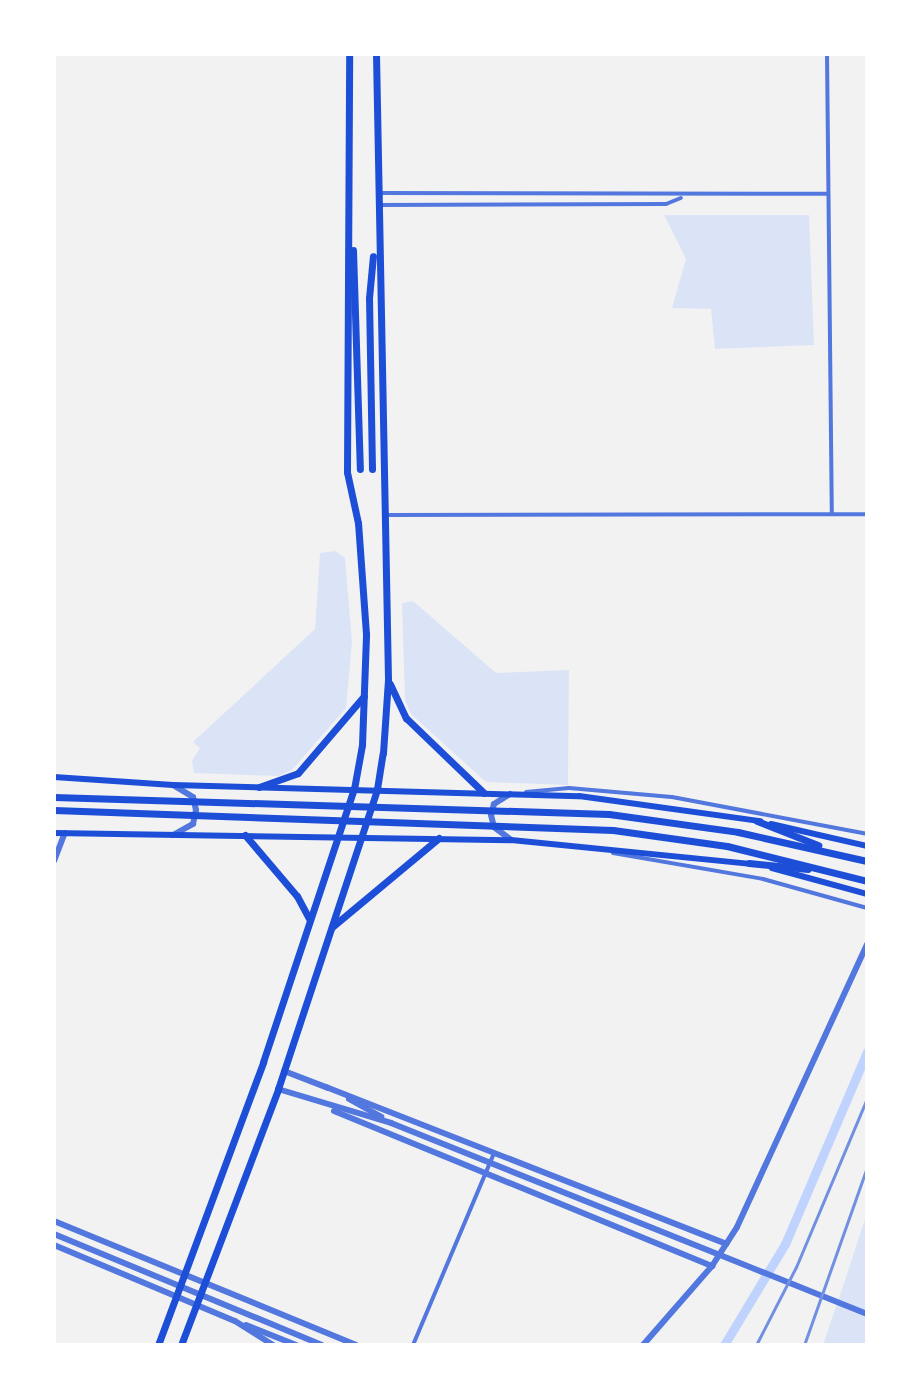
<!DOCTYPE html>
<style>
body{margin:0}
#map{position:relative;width:921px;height:1399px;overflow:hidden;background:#f2f2f2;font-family:Signika,sans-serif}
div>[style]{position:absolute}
.green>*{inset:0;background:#dbe4f7}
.canal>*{height:9px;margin:-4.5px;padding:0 4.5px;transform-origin:4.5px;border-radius:4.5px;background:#bfd3fe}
.minor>*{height:4px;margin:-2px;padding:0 2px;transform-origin:2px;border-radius:2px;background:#5277de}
.tertiary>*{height:6px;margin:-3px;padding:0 3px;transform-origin:3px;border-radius:3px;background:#5277de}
.secondary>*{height:6px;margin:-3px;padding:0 3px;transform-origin:3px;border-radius:3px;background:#1d4ed8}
.primary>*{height:7px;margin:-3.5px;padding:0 3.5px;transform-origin:3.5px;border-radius:3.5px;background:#1d4ed8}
.trunk>*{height:7px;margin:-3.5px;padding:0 3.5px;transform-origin:3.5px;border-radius:3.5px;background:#1d4ed8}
.rail>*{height:3px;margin:-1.5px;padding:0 1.5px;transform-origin:1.5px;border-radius:1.5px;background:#7290e2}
span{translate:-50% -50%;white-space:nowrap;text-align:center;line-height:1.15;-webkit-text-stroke:6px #fff;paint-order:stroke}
.frame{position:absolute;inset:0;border:56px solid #fff;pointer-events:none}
</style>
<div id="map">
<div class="green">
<i style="clip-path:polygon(664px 215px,809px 215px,814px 345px,715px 349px,711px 309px,672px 308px,686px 259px)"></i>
<i style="clip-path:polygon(335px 551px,345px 558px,352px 642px,346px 708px,292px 770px,278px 776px,194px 773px,192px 761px,200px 748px,193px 742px,315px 629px,320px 553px)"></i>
<i style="clip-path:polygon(413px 601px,496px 673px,569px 670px,568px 785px,486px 782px,411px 714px,405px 700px,402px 603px)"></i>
<i style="clip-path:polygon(867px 1213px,867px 1345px,823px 1345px,845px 1280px)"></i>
</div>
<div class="canal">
<i style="left:724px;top:1345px;width:118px;rotate:-58.9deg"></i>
<i style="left:785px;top:1244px;width:209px;rotate:-66.9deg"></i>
</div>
<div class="minor">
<i style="left:827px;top:54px;width:460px;rotate:89.4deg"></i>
<i style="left:378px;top:193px;width:450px;rotate:0.1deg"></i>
<i style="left:378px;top:205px;width:288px;rotate:-0.2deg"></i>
<i style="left:666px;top:204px;width:16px;rotate:-22deg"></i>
<i style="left:387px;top:515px;width:480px;rotate:-0.1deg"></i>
<i style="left:526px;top:792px;width:43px;rotate:-5.3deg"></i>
<i style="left:569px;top:788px;width:103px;rotate:5deg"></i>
<i style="left:672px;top:797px;width:198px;rotate:10.7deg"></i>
<i style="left:613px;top:853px;width:152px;rotate:9.8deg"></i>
<i style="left:763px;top:879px;width:108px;rotate:15.6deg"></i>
<i style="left:413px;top:1345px;width:208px;rotate:-67.1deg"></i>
</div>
<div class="tertiary">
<i style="left:510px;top:794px;width:19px;rotate:148deg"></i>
<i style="left:494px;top:804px;width:11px;rotate:105deg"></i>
<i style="left:491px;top:815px;width:12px;rotate:76deg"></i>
<i style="left:494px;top:827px;width:21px;rotate:37deg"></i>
<i style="left:173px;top:835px;width:23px;rotate:-29deg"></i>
<i style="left:193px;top:824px;width:14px;rotate:-78deg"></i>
<i style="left:196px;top:810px;width:13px;rotate:-103deg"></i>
<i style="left:193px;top:797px;width:21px;rotate:-149deg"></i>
<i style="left:54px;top:861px;width:30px;rotate:-69deg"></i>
<i style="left:284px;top:1071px;width:47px;rotate:21.1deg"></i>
<i style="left:326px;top:1087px;width:430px;rotate:21.4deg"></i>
<i style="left:278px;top:1089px;width:118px;rotate:16.7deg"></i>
<i style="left:391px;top:1123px;width:513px;rotate:21.86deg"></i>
<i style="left:349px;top:1099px;width:37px;rotate:29deg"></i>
<i style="left:334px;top:1111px;width:409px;rotate:22.3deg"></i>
<i style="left:54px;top:1221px;width:326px;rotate:22.3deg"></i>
<i style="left:54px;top:1234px;width:290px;rotate:22.5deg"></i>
<i style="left:54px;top:1245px;width:196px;rotate:22.8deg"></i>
<i style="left:235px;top:1321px;width:45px;rotate:32.3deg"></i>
<i style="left:246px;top:1325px;width:54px;rotate:21.8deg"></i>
<i style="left:643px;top:1345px;width:105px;rotate:-48.9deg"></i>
<i style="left:712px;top:1266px;width:46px;rotate:-57.3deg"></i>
<i style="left:737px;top:1227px;width:311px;rotate:-65.3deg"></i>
</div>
<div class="secondary">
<i style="left:54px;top:777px;width:119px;rotate:3.8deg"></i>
<i style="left:173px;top:785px;width:406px;rotate:1.6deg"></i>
<i style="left:579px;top:796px;width:183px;rotate:7.9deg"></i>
<i style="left:771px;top:824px;width:98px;rotate:12.9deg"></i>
<i style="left:54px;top:833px;width:457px;rotate:0.9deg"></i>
<i style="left:511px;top:840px;width:243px;rotate:5.7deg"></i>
<i style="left:772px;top:868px;width:98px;rotate:15.3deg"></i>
</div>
<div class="primary">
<i style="left:353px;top:250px;width:219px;rotate:88.2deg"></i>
<i style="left:372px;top:469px;width:171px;rotate:-91deg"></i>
<i style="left:369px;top:298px;width:42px;rotate:-84.6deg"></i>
<i style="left:390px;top:684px;width:38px;rotate:65deg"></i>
<i style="left:406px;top:718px;width:108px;rotate:43.9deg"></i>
<i style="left:259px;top:787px;width:41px;rotate:-19.7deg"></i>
<i style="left:298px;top:773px;width:101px;rotate:-49.4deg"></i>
<i style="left:245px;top:835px;width:80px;rotate:49.6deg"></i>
<i style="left:297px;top:896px;width:26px;rotate:62deg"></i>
<i style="left:332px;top:927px;width:139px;rotate:-39.8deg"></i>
<i style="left:158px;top:1345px;width:302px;rotate:-69.6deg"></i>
<i style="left:263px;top:1062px;width:288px;rotate:-71.6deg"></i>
<i style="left:354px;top:789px;width:45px;rotate:-79.7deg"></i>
<i style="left:362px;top:745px;width:111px;rotate:-87.9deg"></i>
<i style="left:366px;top:634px;width:111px;rotate:-94.1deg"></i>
<i style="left:358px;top:523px;width:52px;rotate:-102.2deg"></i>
<i style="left:347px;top:472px;width:418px;rotate:-89.7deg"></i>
<i style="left:181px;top:1345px;width:274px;rotate:-69.2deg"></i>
<i style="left:278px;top:1089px;width:316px;rotate:-71.7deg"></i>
<i style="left:377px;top:789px;width:36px;rotate:-81deg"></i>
<i style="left:383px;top:753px;width:74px;rotate:-86.1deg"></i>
<i style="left:388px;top:679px;width:625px;rotate:-91.1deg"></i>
</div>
<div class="trunk">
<i style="left:54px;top:797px;width:555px;rotate:1.75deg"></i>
<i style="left:609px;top:814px;width:130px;rotate:7.9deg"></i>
<i style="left:738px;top:832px;width:132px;rotate:12.7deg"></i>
<i style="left:54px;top:810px;width:559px;rotate:2.05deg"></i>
<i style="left:613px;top:830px;width:115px;rotate:8deg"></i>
<i style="left:727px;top:846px;width:144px;rotate:14deg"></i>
<i style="left:757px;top:821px;width:66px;rotate:21.5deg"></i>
<i style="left:749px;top:863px;width:59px;rotate:5.8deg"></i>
</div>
<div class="rail">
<i style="left:756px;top:1345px;width:88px;rotate:-62.9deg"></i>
<i style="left:796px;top:1267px;width:183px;rotate:-67.2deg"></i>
<i style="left:804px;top:1345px;width:189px;rotate:-70.5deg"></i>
</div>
<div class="frame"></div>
</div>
